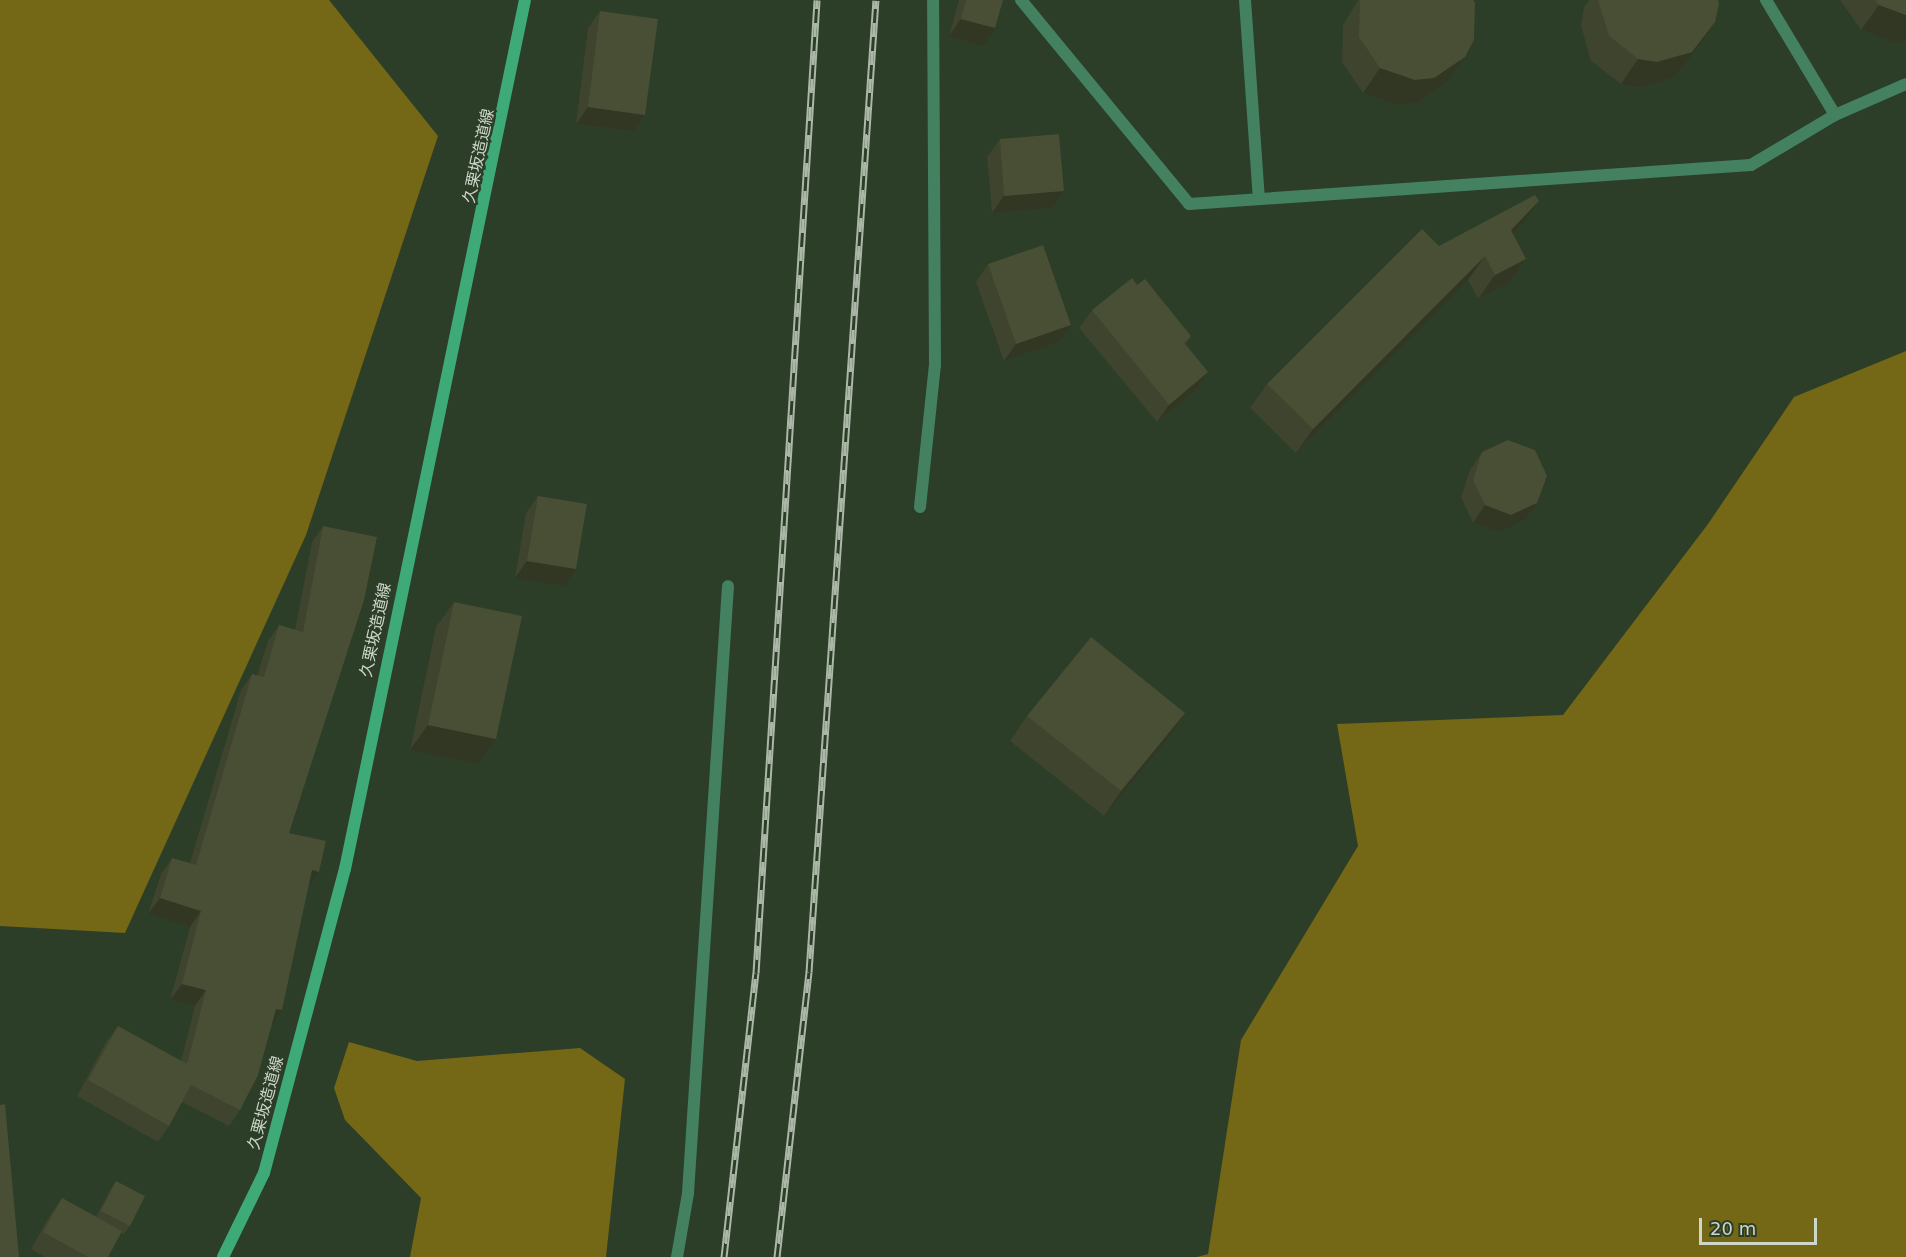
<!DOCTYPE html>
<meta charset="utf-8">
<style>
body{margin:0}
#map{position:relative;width:1906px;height:1257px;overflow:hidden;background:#2c3d28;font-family:"DejaVu Sans","Noto Sans JP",sans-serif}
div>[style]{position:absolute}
.forest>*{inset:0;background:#746716}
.lane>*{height:12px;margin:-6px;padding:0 6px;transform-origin:6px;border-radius:6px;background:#438161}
.street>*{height:12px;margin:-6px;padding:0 6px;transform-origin:6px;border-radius:6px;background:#438161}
.secondary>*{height:12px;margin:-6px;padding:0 6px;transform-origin:6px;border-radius:6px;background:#3eaa78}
.rail>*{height:7px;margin-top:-3.5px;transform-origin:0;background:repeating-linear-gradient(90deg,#2c3d28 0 14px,#abb7a7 0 28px);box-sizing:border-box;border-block:2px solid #abb7a7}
.wall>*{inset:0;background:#3e442d}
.shaded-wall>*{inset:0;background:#323724}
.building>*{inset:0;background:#484f34}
span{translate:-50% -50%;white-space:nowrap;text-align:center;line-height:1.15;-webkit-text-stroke:5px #2c3d28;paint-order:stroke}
.street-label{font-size:16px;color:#ccd7c9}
.scale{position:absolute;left:1699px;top:1218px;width:118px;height:27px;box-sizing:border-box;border:3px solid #ccd7c9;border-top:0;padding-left:8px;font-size:18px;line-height:21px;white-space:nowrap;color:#ccd7c9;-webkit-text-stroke:4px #2c3d28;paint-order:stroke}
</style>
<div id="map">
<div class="forest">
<i style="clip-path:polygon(0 0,329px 0,438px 136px,306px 535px,125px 933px,0 926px)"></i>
<i style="clip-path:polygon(1906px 351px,1906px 1257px,1197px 1257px,1208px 1254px,1241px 1040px,1358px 846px,1337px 724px,1563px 715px,1708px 524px,1794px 397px)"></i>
<i style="clip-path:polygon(349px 1042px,417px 1061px,580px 1048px,625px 1079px,606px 1257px,410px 1257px,421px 1198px,345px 1120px,334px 1088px)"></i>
</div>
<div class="lane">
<i style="left:1021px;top:0;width:264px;rotate:50.5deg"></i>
<i style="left:1189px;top:204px;width:563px;rotate:-3.97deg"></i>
<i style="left:1751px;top:165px;width:98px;rotate:-30.8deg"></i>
<i style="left:1835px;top:115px;width:77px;rotate:-23.6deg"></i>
<i style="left:1245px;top:0;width:199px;rotate:86deg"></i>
<i style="left:1766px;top:0;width:134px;rotate:59deg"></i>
<i style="left:677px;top:1257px;width:65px;rotate:-80.2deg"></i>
<i style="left:688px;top:1193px;width:608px;rotate:-86.23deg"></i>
</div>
<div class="street">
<i style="left:920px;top:507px;width:143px;rotate:-84deg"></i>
<i style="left:935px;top:365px;width:365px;rotate:-90.3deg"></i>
</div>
<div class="secondary">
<i style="left:223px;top:1257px;width:93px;rotate:-64deg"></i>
<i style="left:264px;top:1173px;width:315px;rotate:-75.1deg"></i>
<i style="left:345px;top:869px;width:887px;rotate:-78.3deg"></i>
</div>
<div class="rail">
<i style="left:724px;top:1257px;width:286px;rotate:-83.6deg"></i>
<i style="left:756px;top:973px;width:975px;rotate:-86.41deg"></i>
<i style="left:777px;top:1257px;width:287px;rotate:-83.6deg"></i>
<i style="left:809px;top:972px;width:974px;rotate:-86.06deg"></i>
</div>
<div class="wall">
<i style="clip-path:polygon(959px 0,1003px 0,983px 46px,949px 36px)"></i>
<i style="clip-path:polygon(1358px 0,1473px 0,1465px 57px,1447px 82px,1417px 103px,1398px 105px,1363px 93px,1342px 62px,1343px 25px)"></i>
<i style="clip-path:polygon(1589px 0,1718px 0,1715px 22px,1698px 47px,1675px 77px,1639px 87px,1621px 84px,1591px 61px,1581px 26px,1584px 7px)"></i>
<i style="clip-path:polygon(1840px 0,1906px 0,1906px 40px,1897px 43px,1861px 30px)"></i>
<i style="clip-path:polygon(600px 11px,645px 115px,633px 131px,576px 124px,588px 28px)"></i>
<i style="clip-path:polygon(1000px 139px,1052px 208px,992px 213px,987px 157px)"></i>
<i style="clip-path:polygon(1522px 225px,1513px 235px,1526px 259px,1509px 283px,1478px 299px,1468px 280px,1296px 453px,1250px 408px,1267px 384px,1439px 246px)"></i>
<i style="clip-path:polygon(988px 264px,1059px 342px,1004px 361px,976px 282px)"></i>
<i style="clip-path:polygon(1137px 285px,1191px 336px,1186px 344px,1208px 372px,1196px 390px,1157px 422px,1079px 328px,1092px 310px)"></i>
<i style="clip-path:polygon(1482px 452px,1537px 503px,1525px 520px,1499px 532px,1473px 523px,1461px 497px,1470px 470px)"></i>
<i style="clip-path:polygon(538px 496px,576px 569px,564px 586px,515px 578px,526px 513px)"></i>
<i style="clip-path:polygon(323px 526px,289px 833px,308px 887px,272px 1024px,240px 1110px,229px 1126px,182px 1102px,169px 1126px,158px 1142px,77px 1096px,106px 1042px,118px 1026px,181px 1061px,195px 1006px,170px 1000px,190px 927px,148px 914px,161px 874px,172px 858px,190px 863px,241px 690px,252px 674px,257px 676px,268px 641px,279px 625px,295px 630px,312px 542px)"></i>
<i style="clip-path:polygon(454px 602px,496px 739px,478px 764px,410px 750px,436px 627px)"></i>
<i style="clip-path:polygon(1185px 713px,1168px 738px,1104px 816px,1010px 741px,1027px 716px)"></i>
<i style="clip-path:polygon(116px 1181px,130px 1226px,124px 1234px,121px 1233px,108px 1257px,45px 1257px,31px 1249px,50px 1215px,62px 1198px,96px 1217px,110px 1190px)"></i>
</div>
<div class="shaded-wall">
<i style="clip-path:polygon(1879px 5px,1906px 15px,1906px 40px,1897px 43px,1861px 30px)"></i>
<i style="clip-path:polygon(961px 19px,995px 28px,983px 46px,949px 36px)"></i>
<i style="clip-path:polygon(1715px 22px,1698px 47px,1675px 77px,1639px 87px,1621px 84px,1638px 59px)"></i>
<i style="clip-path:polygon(1465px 57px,1447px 82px,1417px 103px,1398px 105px,1363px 93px,1380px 68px)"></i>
<i style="clip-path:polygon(588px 107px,645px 115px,633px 131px,576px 124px)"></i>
<i style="clip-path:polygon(1064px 191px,1052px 208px,992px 213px,1004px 196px)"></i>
<i style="clip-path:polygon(1539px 201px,1522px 225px,1494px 254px,1511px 230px)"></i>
<i style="clip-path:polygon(1485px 256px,1468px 280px,1296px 453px,1313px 429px)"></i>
<i style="clip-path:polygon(1526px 259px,1509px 283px,1478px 299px,1495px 275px)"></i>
<i style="clip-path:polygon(1071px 325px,1059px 342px,1004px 361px,1016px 344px)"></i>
<i style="clip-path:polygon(1208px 372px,1196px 390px,1157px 422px,1169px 405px)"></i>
<i style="clip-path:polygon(1537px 503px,1525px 520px,1499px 532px,1473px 523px,1485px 505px)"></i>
<i style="clip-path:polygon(527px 561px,576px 569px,564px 586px,515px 578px)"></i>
<i style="clip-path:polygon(1185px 713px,1168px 738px,1104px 816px,1121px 791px)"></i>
<i style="clip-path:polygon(428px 725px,496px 739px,478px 764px,410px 750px)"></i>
<i style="clip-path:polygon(312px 870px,319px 872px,308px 888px)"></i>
<i style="clip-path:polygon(160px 898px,201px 911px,190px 927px,148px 914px)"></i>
<i style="clip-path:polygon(182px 984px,206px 990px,195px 1006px,170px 1000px)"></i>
<i style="clip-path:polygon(276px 1009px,282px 1010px,271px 1026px)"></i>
</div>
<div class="building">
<i style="clip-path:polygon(966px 0,1003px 0,995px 28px,961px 19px)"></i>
<i style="clip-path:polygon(1360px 0,1473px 0,1475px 3px,1474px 40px,1465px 57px,1434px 78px,1415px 80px,1380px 68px,1359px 37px)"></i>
<i style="clip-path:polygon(1598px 0,1718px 0,1719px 4px,1715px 22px,1692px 52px,1657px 62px,1638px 59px,1609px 36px)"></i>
<i style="clip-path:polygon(1875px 0,1906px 0,1906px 15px,1879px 5px)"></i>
<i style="clip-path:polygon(600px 11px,658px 19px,645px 115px,588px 107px)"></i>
<i style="clip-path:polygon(1059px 134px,1064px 191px,1004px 196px,1000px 139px)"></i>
<i style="clip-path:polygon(1535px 195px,1539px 201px,1511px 230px,1526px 259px,1495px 275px,1485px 256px,1313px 429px,1267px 384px,1422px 229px,1439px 246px)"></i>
<i style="clip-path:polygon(1043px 245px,1071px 325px,1016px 344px,988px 264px)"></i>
<i style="clip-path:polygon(1132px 278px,1137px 285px,1145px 279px,1191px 336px,1184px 343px,1208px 372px,1169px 405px,1092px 310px)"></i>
<i style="clip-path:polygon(1508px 440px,1535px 450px,1547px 476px,1537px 503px,1511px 515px,1485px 505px,1473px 480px,1482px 452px)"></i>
<i style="clip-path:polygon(538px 496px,587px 504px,576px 569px,527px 561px)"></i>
<i style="clip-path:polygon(323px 526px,377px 537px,364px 600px,289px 833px,326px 841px,319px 872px,312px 870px,282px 1010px,276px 1009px,258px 1075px,240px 1110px,191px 1085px,169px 1126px,88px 1080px,118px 1026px,187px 1064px,206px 990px,182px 984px,201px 911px,160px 898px,172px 858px,196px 865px,252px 674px,264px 677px,279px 625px,303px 632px)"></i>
<i style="clip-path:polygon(454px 602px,522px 616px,496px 739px,428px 725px)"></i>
<i style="clip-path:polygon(1091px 637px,1185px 713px,1121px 791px,1027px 716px)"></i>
<i style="clip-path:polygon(5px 1104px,19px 1257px,0 1257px,0 1105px)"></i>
<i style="clip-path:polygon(116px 1181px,145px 1196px,130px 1226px,101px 1211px)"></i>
<i style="clip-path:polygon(62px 1198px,122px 1231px,108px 1257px,88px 1257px,43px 1232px)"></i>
</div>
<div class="street-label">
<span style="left:479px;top:156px;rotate:-78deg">久栗坂造道線</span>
<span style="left:376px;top:630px;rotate:-78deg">久栗坂造道線</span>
<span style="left:266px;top:1103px;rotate:-75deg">久栗坂造道線</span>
</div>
<div class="scale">20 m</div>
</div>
